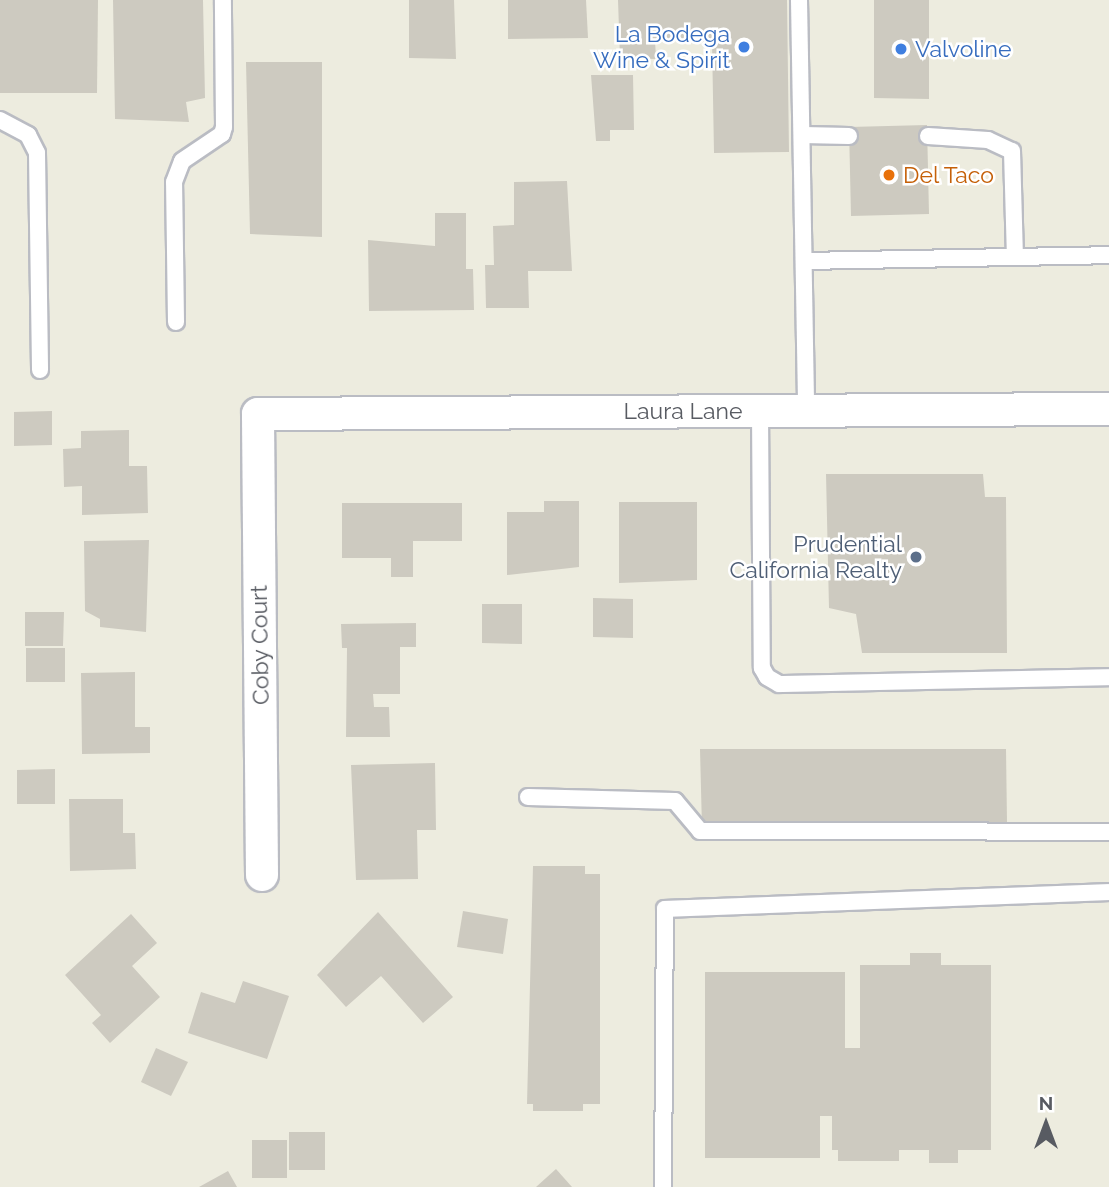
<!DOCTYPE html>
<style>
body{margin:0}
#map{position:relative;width:1109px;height:1187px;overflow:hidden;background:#edecdf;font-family:Raleway,sans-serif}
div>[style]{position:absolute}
.building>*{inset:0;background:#cdcac0}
.roads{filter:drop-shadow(2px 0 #babcc3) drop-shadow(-2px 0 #babcc3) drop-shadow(0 2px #babcc3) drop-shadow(0 -2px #babcc3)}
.lane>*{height:16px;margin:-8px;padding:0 8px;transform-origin:8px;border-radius:8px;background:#fff}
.street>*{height:32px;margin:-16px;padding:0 16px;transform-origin:16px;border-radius:16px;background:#fff}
.dots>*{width:19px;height:19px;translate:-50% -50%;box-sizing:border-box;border:4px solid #fff;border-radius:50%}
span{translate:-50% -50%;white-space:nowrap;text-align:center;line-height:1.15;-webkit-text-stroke:5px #fff;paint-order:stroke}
.shop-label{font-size:23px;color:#366cbe}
.right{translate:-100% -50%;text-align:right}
.left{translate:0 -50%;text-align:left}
.food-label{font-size:23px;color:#c56008}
.street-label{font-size:23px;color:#585b62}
.service-label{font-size:23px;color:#4e5e75}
.north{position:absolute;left:1011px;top:1089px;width:70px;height:70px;-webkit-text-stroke:5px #fff;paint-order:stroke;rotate:0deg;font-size:19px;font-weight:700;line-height:28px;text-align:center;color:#585b62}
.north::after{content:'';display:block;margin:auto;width:24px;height:32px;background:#585b62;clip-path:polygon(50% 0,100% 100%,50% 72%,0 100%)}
</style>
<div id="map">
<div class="building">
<i style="clip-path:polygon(0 0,98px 0,97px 93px,0 93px)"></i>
<i style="clip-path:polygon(113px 0,203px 0,205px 98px,186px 102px,189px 122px,115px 119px)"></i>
<i style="clip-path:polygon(409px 0,454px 0,456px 59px,409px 58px)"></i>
<i style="clip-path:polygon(508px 0,586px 0,588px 38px,508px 39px)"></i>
<i style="clip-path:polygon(618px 0,787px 0,789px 152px,714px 153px,712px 42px,655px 40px,656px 59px,620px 58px)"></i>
<i style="clip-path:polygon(874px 0,929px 0,929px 99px,874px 98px)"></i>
<i style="clip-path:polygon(246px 62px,322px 62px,322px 237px,250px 234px)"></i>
<i style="clip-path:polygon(591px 75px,633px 75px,634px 130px,610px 130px,610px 141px,596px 141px)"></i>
<i style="clip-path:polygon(927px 125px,929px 214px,851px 216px,849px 127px)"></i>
<i style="clip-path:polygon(567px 181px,572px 271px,528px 271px,529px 308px,486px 308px,485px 265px,494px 265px,493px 226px,514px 225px,514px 182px)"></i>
<i style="clip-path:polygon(435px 213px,466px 213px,466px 269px,473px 269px,474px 310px,369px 311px,368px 240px,435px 246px)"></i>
<i style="clip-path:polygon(52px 411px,52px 445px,14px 446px,14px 412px)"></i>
<i style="clip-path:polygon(129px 430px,129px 466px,147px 466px,148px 513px,82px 515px,82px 486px,64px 487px,63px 449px,81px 448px,81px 431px)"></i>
<i style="clip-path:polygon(826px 474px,983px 474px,985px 497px,1006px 497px,1007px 653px,862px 653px,856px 614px,829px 608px)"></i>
<i style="clip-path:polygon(544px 501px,579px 501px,579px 567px,507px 575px,507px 512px,544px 512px)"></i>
<i style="clip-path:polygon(619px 502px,697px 502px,697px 580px,619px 583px)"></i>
<i style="clip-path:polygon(342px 503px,462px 503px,462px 541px,413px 541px,413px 577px,391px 577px,391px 558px,342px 558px)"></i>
<i style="clip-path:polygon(149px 540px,146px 632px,100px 627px,100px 619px,85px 611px,84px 541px)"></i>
<i style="clip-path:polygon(593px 598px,633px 599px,633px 638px,593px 637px)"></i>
<i style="clip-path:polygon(482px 604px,522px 604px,522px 644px,482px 643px)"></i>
<i style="clip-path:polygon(25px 612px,64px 612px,63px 646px,25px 646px)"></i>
<i style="clip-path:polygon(416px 623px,416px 647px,400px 647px,400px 694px,373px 694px,374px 707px,389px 707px,390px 737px,346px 737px,347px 648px,342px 648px,341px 624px)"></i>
<i style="clip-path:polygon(26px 648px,65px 648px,65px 682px,26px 682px)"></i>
<i style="clip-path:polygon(135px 672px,135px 727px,150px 727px,150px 753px,82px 754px,81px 673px)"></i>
<i style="clip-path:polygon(700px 749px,1006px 749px,1007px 822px,702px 828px)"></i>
<i style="clip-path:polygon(435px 763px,436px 830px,417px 830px,418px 879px,356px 880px,351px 765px)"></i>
<i style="clip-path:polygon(55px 769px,55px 804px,17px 804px,17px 770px)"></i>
<i style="clip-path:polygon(69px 799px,123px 799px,123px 833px,135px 833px,136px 869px,70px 871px)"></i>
<i style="clip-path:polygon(533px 866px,585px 866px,585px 874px,600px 874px,600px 1104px,583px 1104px,583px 1111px,533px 1111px,533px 1104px,527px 1104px)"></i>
<i style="clip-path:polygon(463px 911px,508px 919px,503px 954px,457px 947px)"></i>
<i style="clip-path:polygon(378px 912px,453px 997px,423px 1023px,381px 976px,346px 1007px,317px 975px)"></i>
<i style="clip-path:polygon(131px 914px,157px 943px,132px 966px,160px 997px,110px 1043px,92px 1023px,101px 1015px,65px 975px)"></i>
<i style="clip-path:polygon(910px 953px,941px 953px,941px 965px,991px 965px,991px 1150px,958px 1150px,958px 1163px,929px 1163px,929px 1150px,899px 1150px,899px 1161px,838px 1161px,838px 1150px,832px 1150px,832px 1116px,820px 1116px,820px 1158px,705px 1158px,705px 972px,845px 972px,845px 1048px,860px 1048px,860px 965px,910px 965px)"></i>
<i style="clip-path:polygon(243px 981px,289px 996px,267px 1059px,188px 1033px,201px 992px,235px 1003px)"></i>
<i style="clip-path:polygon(156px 1048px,188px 1062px,171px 1096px,141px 1082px)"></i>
<i style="clip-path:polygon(289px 1132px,325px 1132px,325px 1170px,289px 1170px)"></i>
<i style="clip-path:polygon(252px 1140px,287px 1140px,287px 1178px,252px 1178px)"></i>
<i style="clip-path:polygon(556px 1169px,572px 1187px,536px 1187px)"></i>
<i style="clip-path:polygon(228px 1171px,237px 1187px,199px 1187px)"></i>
</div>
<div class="roads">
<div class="lane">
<i style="left:799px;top:0;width:411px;rotate:89deg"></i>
<i style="left:0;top:120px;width:32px;rotate:28deg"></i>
<i style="left:28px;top:135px;width:20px;rotate:63deg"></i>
<i style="left:37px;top:153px;width:217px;rotate:89.2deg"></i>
<i style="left:803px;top:135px;width:46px;rotate:1.2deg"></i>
<i style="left:928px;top:136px;width:60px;rotate:3.8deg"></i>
<i style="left:988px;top:140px;width:26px;rotate:25deg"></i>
<i style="left:1012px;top:151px;width:105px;rotate:88.4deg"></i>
<i style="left:805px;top:261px;width:304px;rotate:-1.1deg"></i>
<i style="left:176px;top:322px;width:140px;rotate:-90.8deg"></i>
<i style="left:174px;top:182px;width:22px;rotate:-69deg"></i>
<i style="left:182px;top:161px;width:48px;rotate:-34deg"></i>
<i style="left:222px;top:134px;width:7px;rotate:-74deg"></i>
<i style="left:224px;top:127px;width:127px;rotate:-90.5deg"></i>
<i style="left:760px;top:411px;width:257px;rotate:89.6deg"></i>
<i style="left:762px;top:668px;width:10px;rotate:61deg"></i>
<i style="left:767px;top:677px;width:14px;rotate:30deg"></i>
<i style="left:779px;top:684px;width:330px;rotate:-1.2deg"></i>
<i style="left:528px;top:797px;width:147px;rotate:1.6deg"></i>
<i style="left:675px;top:801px;width:39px;rotate:50deg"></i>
<i style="left:700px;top:831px;width:409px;rotate:0.1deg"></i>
<i style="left:663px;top:1187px;width:278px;rotate:-89.6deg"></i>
<i style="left:665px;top:909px;width:444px;rotate:-2.2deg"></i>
</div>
<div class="street">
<i style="left:262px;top:875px;width:461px;rotate:-90.5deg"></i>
<i style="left:258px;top:414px;width:851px;rotate:-0.34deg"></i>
</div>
</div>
<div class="dots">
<i style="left:744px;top:47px;background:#3f7fe0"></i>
<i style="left:901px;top:49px;background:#3f7fe0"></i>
<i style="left:889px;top:175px;background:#e8710a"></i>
<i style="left:916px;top:557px;background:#5c6f8a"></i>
</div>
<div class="shop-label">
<span class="right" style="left:730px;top:47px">La Bodega<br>Wine &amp; Spirit</span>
<span class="left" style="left:915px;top:49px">Valvoline</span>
</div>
<div class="food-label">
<span class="left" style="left:903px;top:175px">Del Taco</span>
</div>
<div class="street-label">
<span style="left:683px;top:411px">Laura Lane</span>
<span style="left:260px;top:645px;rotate:-91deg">Coby Court</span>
</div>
<div class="service-label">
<span class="right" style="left:902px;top:557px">Prudential<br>California Realty</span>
</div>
<div class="north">N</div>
</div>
